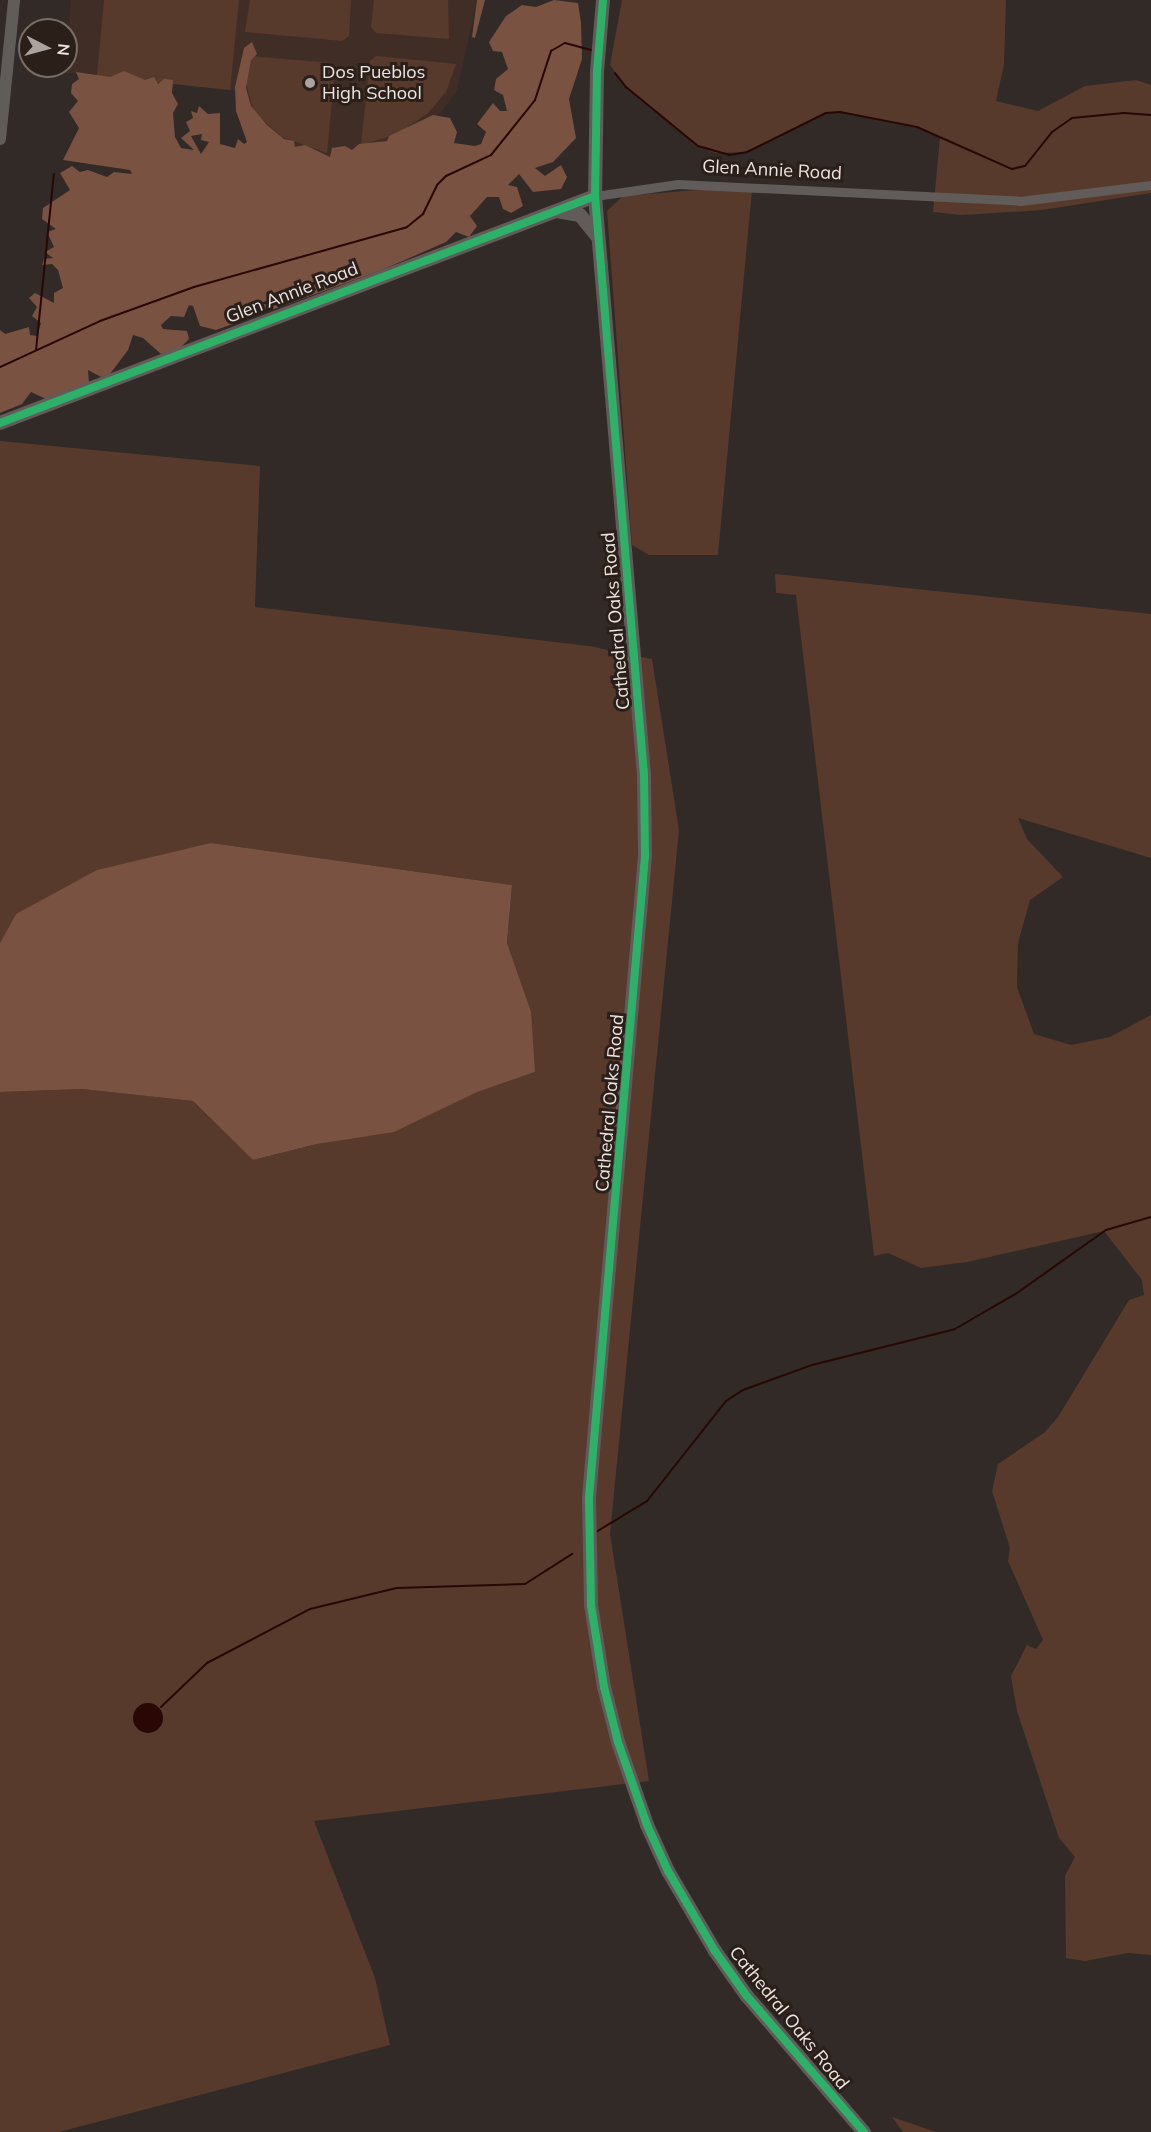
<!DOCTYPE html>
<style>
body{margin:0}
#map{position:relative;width:1151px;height:2132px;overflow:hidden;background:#312a27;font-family:Mulish,sans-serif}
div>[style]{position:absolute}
.built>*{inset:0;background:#402e26}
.green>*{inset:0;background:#573a2c}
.forest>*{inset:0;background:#795241}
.water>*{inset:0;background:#280704}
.round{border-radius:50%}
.stream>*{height:2px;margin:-1px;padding:0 1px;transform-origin:1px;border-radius:1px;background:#280704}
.minor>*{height:9px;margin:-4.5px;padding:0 4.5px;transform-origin:4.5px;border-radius:4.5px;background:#615c59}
.tertiary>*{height:12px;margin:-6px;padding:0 6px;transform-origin:6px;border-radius:6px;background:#615c59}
.secondary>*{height:14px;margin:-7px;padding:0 7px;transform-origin:7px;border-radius:7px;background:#615c59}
.cycleway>*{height:8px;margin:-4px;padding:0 4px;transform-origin:4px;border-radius:4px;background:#2db169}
.dots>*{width:16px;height:16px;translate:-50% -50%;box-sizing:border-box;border:3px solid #2b1f1a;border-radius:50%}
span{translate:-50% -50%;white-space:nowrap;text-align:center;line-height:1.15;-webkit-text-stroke:6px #2b1f1a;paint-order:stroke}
.poi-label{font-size:18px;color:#ece4e0}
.left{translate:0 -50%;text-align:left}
.street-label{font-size:18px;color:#ece4e0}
.north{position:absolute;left:18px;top:18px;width:60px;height:60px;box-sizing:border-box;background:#2b1f1a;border:2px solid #786e69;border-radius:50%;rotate:96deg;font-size:16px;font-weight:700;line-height:24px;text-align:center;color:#ece4e0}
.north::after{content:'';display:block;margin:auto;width:21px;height:27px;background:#aba39f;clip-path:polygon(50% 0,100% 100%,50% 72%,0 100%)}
</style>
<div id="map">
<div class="built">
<i style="clip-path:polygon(71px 0,477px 0,457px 90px,443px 110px,417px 134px,327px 158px,266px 141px,237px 91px,61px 72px,62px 66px,66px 66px)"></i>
</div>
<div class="green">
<i style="clip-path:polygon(104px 0,239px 0,230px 90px,97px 76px)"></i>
<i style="clip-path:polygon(250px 0,351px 0,349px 36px,342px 41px,245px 32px)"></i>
<i style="clip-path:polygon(374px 0,448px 0,449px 39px,376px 33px,371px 27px)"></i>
<i style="clip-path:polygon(622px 0,1006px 0,1004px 64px,996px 101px,1038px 111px,1085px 86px,1136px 80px,1151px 85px,1151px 193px,1042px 210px,962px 215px,933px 212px,940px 137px,917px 127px,840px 112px,826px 113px,747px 152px,715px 153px,698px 146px,626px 87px,610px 65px)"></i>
<i style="clip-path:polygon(252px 56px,330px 63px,335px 68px,327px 153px,282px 137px,254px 112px,246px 83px)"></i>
<i style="clip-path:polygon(376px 56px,456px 64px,446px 92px,428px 113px,397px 134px,361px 145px,370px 61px)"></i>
<i style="clip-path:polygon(723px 188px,752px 190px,718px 555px,649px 555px,632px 545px,607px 211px,623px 196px)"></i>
<i style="clip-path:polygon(0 441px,260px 466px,255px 607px,589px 646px,652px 659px,679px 830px,610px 1534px,649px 1781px,314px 1821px,375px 1978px,390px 2045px,59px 2132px,0 2132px,0 1092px,82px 1089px,193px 1101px,253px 1160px,317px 1144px,535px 1072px,507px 943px,512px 885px,211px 843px,16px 914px,0 943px)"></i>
<i style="clip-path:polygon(775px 574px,1151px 614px,1151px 858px,1018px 818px,1027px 839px,1063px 877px,1030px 900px,1018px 943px,1017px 987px,1034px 1034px,1071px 1045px,1110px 1037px,1151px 1015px,1151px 1955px,1128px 1953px,1085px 1961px,1066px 1958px,1065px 1876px,1075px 1857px,1059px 1838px,1017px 1711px,1011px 1676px,1027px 1645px,1036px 1649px,1043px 1640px,1008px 1561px,1010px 1548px,992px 1491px,998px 1464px,1045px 1432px,1058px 1417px,1129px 1300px,1144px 1295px,1142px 1280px,1104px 1231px,967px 1262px,921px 1268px,888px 1253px,874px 1256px,796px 595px,776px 593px)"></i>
<i style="clip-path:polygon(892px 2117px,936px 2132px,903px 2132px)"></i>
</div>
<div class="forest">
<i style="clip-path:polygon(477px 0,485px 0,475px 38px,472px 37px)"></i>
<i style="clip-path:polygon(evenodd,554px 0,578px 3px,581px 23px,582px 59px,569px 99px,576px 138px,553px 162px,535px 168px,545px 176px,561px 165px,567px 177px,561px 189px,533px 192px,519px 174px,508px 185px,517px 187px,523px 206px,511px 213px,503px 209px,499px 197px,487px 197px,470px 216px,477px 226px,469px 237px,456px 232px,446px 242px,382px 270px,216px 330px,200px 326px,193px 306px,189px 305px,184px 317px,171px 316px,161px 325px,163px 329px,187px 331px,189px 339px,180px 348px,161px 354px,143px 338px,133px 335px,128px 350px,110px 374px,101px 377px,88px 370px,89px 383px,46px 399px,31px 392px,22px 404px,0 413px,0 330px,5px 334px,29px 327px,30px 335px,37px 336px,41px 323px,32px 316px,37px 307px,29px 298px,35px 293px,54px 303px,54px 293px,63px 288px,58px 270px,52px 264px,42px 265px,44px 259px,53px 258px,45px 252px,54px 247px,47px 232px,56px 229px,42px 219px,43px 208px,70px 190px,60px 173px,72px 166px,80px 172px,88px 170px,107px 177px,114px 172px,132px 174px,130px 170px,63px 160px,79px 128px,69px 112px,78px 101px,71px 93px,72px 84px,79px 79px,76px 72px,110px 77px,124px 71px,145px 80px,154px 77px,158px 84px,164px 79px,173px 80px,172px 93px,178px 104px,173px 113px,175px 137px,181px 148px,194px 150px,181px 138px,190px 131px,186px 122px,193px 118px,191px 111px,197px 113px,199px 106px,208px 114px,220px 113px,220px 144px,235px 148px,238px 139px,244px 144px,247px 142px,236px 111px,235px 87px,244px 48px,252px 42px,257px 54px,251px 60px,246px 88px,251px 106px,267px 125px,284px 139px,294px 141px,295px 147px,305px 145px,330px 157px,332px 148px,345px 146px,352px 150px,359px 144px,387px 141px,389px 136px,433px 115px,450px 118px,457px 132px,454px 143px,475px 146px,481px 144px,486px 132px,477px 124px,493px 103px,500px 111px,507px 111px,503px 95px,494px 90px,496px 79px,508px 69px,502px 52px,493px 51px,489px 42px,506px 16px,522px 5px,536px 7px,554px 0,202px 134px,201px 140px,209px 142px,201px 154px,191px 136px,202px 134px)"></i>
<i style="clip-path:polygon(211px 843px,512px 885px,507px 943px,531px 1012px,535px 1072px,477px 1092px,394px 1132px,317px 1144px,253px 1160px,193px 1101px,82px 1089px,0 1092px,0 943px,16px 914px,97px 870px)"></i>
</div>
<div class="water">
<i class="round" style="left:133px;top:1703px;width:30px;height:30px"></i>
</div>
<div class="stream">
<i style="left:615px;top:73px;width:18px;rotate:52deg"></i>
<i style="left:626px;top:87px;width:93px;rotate:39.3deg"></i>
<i style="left:698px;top:146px;width:32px;rotate:16deg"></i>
<i style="left:729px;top:155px;width:18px;rotate:-9deg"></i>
<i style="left:747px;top:152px;width:88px;rotate:-26.3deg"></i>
<i style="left:826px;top:113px;width:14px;rotate:-4deg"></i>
<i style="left:840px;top:112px;width:78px;rotate:11deg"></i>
<i style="left:917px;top:127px;width:104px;rotate:23.9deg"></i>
<i style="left:1012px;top:169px;width:13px;rotate:-13deg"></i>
<i style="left:1025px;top:166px;width:43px;rotate:-51.5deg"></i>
<i style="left:1052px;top:132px;width:24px;rotate:-35deg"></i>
<i style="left:1072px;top:118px;width:52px;rotate:-5.5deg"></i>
<i style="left:1124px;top:113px;width:27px;rotate:4deg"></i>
<i style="left:36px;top:350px;width:177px;rotate:-84.2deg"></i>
<i style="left:0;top:367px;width:110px;rotate:-24.7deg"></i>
<i style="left:100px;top:321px;width:100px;rotate:-19.9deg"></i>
<i style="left:194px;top:287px;width:221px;rotate:-15.7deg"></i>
<i style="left:407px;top:227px;width:21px;rotate:-39deg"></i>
<i style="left:423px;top:214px;width:32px;rotate:-64deg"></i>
<i style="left:437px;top:185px;width:13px;rotate:-45deg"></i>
<i style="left:446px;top:176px;width:50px;rotate:-25deg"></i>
<i style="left:491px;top:155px;width:70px;rotate:-51.3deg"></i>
<i style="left:535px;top:100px;width:52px;rotate:-71.9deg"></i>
<i style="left:551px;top:51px;width:16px;rotate:-30deg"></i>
<i style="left:565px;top:43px;width:28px;rotate:15deg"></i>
<i style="left:596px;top:1532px;width:60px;rotate:-31.3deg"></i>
<i style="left:647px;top:1501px;width:127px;rotate:-51.7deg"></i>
<i style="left:726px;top:1401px;width:20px;rotate:-33deg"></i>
<i style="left:743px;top:1390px;width:73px;rotate:-19.9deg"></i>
<i style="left:812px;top:1365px;width:147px;rotate:-14.1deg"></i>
<i style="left:955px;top:1329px;width:72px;rotate:-30.1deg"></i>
<i style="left:1017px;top:1293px;width:109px;rotate:-35.3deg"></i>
<i style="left:1106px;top:1230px;width:47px;rotate:-16.1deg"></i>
<i style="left:161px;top:1707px;width:64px;rotate:-43.7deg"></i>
<i style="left:207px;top:1663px;width:116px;rotate:-27.7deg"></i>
<i style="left:310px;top:1609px;width:89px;rotate:-13.6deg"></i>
<i style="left:397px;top:1588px;width:128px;rotate:-1.8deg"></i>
<i style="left:525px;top:1584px;width:56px;rotate:-32.6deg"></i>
</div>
<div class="minor">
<i style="left:595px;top:196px;width:84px;rotate:-8.2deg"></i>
<i style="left:678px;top:184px;width:342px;rotate:2.8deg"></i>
<i style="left:1020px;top:201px;width:132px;rotate:-7deg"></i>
</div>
<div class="tertiary">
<i style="left:0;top:139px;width:140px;rotate:-84.2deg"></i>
</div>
<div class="secondary">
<i style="left:603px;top:0;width:72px;rotate:94.8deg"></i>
<i style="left:597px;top:72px;width:124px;rotate:90.9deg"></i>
<i style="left:595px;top:196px;width:581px;rotate:85.16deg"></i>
<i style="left:644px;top:775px;width:81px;rotate:89.3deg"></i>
<i style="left:645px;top:856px;width:644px;rotate:94.99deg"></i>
<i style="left:589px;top:1498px;width:107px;rotate:88.9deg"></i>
<i style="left:591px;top:1605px;width:83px;rotate:81deg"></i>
<i style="left:604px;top:1687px;width:57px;rotate:75.7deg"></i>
<i style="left:618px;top:1742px;width:88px;rotate:70.7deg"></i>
<i style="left:647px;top:1825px;width:51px;rotate:65.5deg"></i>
<i style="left:668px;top:1871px;width:93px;rotate:59.6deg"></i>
<i style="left:715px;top:1951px;width:54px;rotate:54.8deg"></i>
<i style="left:746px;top:1995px;width:181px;rotate:49.3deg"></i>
<i style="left:557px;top:211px;width:23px;rotate:10deg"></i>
<i style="left:580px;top:215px;width:28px;rotate:51deg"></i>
<i style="left:0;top:423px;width:637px;rotate:-20.88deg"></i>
</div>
<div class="cycleway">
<i style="left:603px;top:0;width:72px;rotate:94.8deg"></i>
<i style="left:597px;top:72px;width:124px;rotate:90.9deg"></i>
<i style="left:595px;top:196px;width:581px;rotate:85.16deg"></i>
<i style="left:644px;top:775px;width:81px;rotate:89.3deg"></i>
<i style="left:645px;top:856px;width:644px;rotate:94.99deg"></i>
<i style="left:589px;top:1498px;width:107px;rotate:88.9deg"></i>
<i style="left:591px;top:1605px;width:83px;rotate:81deg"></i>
<i style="left:604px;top:1687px;width:57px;rotate:75.7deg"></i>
<i style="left:618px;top:1742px;width:88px;rotate:70.7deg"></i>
<i style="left:647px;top:1825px;width:51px;rotate:65.5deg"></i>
<i style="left:668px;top:1871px;width:93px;rotate:59.6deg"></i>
<i style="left:715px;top:1951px;width:54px;rotate:54.8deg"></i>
<i style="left:746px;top:1995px;width:181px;rotate:49.3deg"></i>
<i style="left:0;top:423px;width:637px;rotate:-20.88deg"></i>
</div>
<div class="dots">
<i style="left:310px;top:83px;background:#aba39f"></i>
</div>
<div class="poi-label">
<span class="left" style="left:322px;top:83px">Dos Pueblos<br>High School</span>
</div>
<div class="street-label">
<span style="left:772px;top:170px;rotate:3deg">Glen Annie Road</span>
<span style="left:292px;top:293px;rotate:-21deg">Glen Annie Road</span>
<span style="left:616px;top:621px;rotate:-95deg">Cathedral Oaks Road</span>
<span style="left:610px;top:1103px;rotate:-85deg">Cathedral Oaks Road</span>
<span style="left:789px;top:2018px;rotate:51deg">Cathedral Oaks Road</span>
</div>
<div class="north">N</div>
</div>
